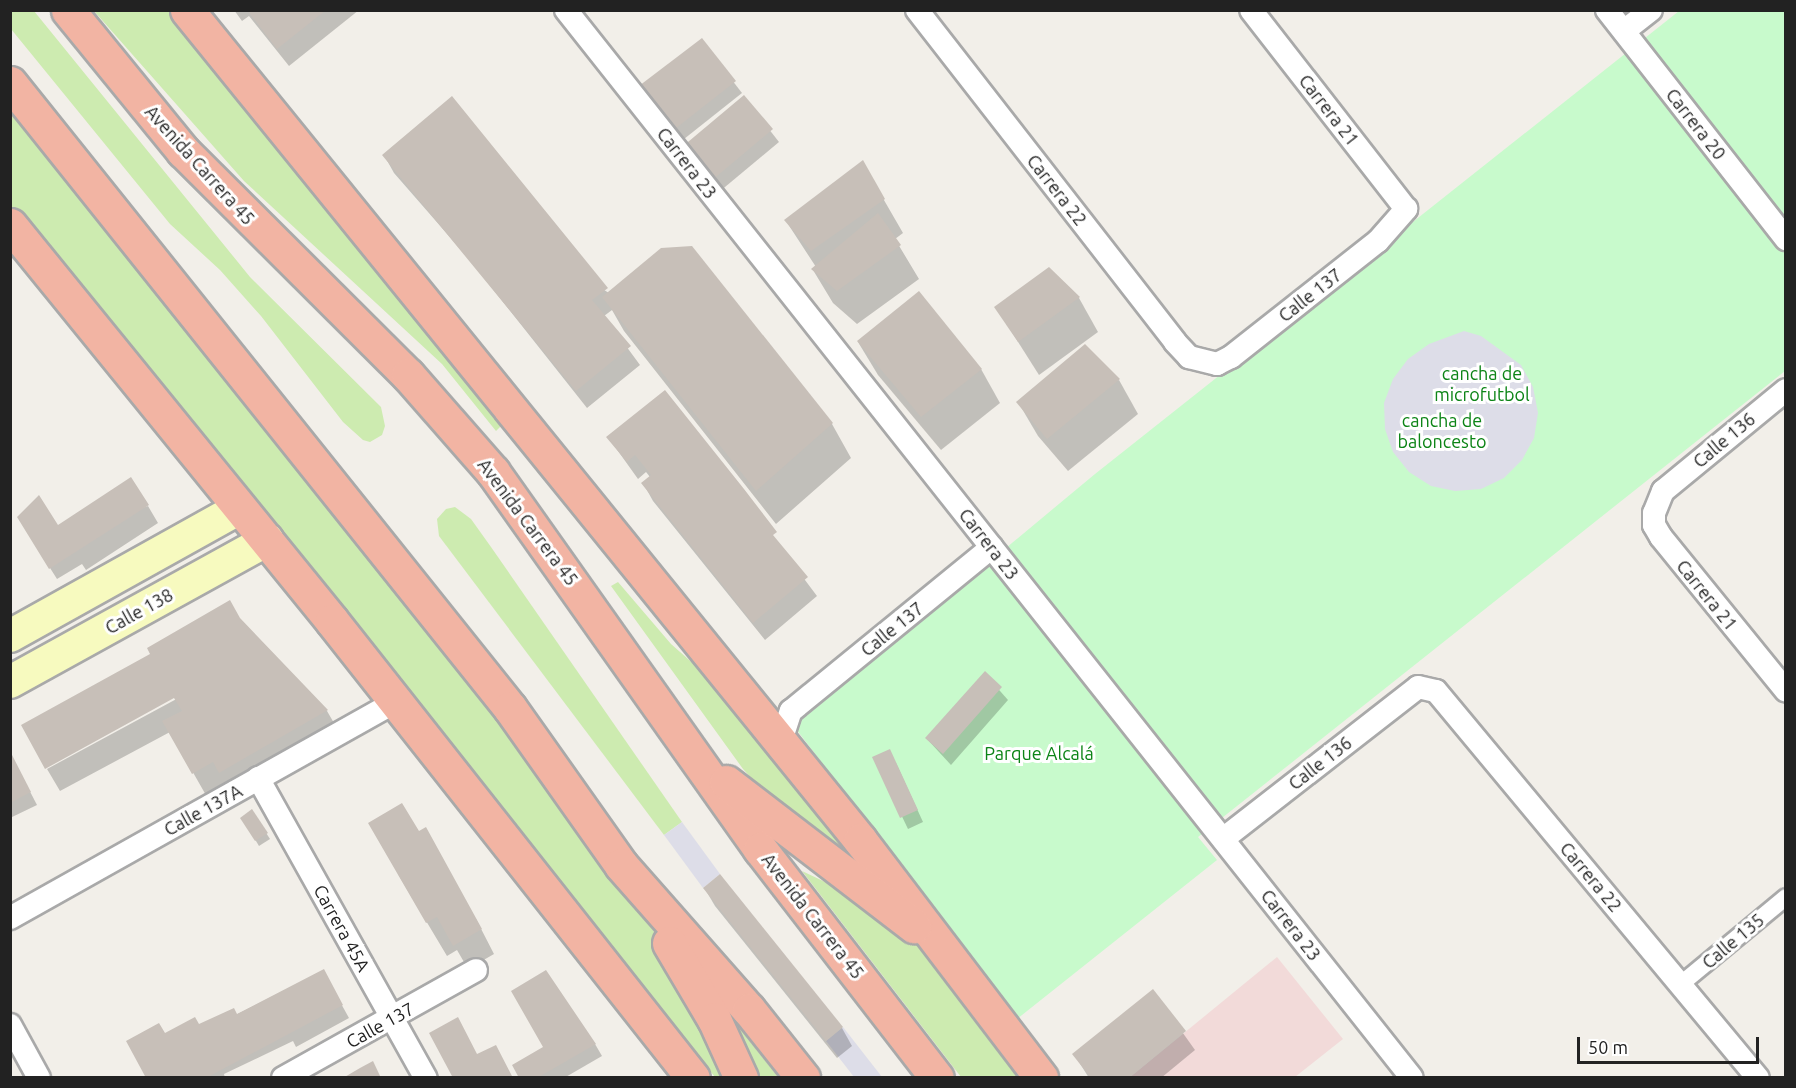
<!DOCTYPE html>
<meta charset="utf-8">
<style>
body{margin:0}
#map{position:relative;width:1796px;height:1088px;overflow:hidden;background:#f2efe9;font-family:Ubuntu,sans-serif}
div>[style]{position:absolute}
.commercial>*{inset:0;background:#f2dad9}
.grass>*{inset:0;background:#cdebb0}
.park>*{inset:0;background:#c8facc}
.plaza>*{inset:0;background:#dddde8}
.shadow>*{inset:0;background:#0003}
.building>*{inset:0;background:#c7bfb8}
.roads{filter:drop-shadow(2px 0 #a9a9a9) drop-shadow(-2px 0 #a9a9a9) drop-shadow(0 2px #a9a9a9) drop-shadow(0 -2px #a9a9a9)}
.pedestrian>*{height:16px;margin:-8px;padding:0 8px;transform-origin:8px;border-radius:8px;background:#fff}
.minor>*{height:22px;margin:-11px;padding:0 11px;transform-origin:11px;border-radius:11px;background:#fff}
.secondary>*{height:32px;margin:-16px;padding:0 16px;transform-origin:16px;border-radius:16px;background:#f7fabf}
.trunk>*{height:33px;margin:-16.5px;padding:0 16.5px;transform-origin:16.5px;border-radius:16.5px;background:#f2b4a3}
span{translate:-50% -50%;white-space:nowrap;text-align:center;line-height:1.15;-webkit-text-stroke:6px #fff;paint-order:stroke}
.street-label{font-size:18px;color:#222}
.park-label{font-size:18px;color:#0c8416}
.frame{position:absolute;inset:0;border:12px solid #222;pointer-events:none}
.scale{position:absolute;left:1577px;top:1037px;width:182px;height:27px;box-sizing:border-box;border:3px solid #222;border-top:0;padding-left:8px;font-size:18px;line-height:21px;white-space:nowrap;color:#222;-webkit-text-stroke:4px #fff;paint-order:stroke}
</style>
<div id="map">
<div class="commercial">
<i style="clip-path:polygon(1277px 957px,1343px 1039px,1295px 1077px,1129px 1078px)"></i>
</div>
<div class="grass">
<i style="clip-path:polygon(10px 11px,34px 11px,250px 277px,381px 407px,385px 426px,382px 435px,370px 442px,363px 440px,343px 422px,261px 316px,220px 270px,170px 224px,11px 29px)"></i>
<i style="clip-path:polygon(94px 11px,171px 11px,505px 422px,496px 431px,442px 364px,244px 181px)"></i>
<i style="clip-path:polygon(10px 110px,516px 741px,655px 933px,691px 1003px,723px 1077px,715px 1077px,584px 922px,11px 209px)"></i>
<i style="clip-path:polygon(455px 507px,471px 519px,491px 547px,682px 822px,664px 835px,439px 536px,437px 519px,446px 509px)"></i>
<i style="clip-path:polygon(618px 582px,671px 644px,705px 674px,873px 876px,785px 815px,743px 769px,611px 586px)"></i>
<i style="clip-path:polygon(802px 871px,840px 889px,900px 928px,935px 957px,1026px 1077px,961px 1077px)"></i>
<i style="clip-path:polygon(716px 998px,778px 1077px,754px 1077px)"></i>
</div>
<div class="park">
<i style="clip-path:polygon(1679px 11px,1785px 11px,1785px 371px,1198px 837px,1217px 860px,1017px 1019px,793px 725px,1095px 474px)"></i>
</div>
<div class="plaza">
<i style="clip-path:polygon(1464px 331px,1481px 336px,1521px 365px,1533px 387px,1538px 413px,1534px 438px,1522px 460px,1504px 478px,1481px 489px,1455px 491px,1431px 486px,1409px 472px,1393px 452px,1385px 429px,1384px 403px,1393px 379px,1408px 359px,1429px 344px)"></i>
<i style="clip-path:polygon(682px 822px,720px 874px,703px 888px,664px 835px)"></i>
<i style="clip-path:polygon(843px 1027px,882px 1077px,854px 1077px,826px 1041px)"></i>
</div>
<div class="shadow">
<i style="clip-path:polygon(234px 10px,359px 10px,289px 66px,249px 16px,242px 21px)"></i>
<i style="clip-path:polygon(701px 40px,742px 93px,679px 143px,643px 101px)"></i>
<i style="clip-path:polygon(744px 97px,779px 142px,719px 192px,691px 159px)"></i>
<i style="clip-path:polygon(384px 155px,609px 293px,692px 248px,832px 424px,851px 458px,776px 524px,624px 331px,612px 310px,604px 316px,640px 365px,587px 408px,469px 259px,394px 173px)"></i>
<i style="clip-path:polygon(862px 162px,903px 233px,895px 239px,919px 279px,857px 324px,833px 303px,813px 270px,816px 267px,786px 221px)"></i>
<i style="clip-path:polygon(1049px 269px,1079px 298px,1098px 332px,1039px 375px,996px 307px)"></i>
<i style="clip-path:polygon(858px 342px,981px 369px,1000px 403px,941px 450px,878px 375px)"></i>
<i style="clip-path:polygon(1119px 380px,1138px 414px,1068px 471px,1038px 436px,1018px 402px)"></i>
<i style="clip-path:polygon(664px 392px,817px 596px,765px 640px,653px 501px,643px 483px,650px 477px,646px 472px,638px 479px,608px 437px)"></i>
<i style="clip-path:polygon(148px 506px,158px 523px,86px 570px,82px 564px,57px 579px,26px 530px,62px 535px)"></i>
<i style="clip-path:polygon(240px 619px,327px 711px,341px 735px,207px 797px,170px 732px,60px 791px,47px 769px,182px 696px)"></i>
<i style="clip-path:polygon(985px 674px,1008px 700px,951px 765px,927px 739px)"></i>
<i style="clip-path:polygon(10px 753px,37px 805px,10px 818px)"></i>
<i style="clip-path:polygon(874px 758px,896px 763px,923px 822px,908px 829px)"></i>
<i style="clip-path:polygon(252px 811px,270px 839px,259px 846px,242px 818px)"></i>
<i style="clip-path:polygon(398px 874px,476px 919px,494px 954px,468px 969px,457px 950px,447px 956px)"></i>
<i style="clip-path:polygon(720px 876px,842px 1028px,852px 1046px,837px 1058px,715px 906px,705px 889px)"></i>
<i style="clip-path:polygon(323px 971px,349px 1018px,296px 1047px,293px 1041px,224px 1074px,225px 1078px,148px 1078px,164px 1035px,202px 1032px)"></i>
<i style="clip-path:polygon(1153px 991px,1195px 1050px,1161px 1078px,1089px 1078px,1074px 1054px)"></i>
<i style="clip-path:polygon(595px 1044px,602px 1056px,564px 1078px,520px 1078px,545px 1048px)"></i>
</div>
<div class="building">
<i style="clip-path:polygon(247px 10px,326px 10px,277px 49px)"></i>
<i style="clip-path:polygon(702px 38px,736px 81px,671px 132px,635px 89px)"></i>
<i style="clip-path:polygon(744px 95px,773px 129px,711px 181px,682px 147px)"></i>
<i style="clip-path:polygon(452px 96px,608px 288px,592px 300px,631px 346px,576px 391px,382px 155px)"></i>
<i style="clip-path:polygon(863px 160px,885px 199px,811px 251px,784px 220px)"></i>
<i style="clip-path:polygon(878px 213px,901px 245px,837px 291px,811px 269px)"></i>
<i style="clip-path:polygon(692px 246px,833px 423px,756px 491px,602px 297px,661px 248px)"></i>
<i style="clip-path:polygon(1049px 267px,1080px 297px,1018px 342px,994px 307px)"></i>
<i style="clip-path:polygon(919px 291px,982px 369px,921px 417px,857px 341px)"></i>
<i style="clip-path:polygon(1085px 344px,1120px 379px,1047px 439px,1016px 402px)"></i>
<i style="clip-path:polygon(665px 390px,744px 489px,777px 532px,773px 535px,808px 577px,753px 623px,641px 483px,651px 475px,635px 455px,627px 462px,606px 437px)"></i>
<i style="clip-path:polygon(131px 477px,149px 505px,49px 569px,17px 517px,39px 495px,58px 525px)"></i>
<i style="clip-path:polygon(230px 600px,240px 618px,328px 710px,219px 773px,213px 762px,192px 774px,162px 721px,182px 711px,174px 698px,45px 769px,21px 725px,150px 654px,147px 648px)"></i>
<i style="clip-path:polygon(985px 671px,1002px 687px,943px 754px,925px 738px)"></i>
<i style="clip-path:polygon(890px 749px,918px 810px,900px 818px,872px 757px)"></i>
<i style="clip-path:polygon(10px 751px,31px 792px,10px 803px)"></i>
<i style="clip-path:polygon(402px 803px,419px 831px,426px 827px,482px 929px,453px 946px,437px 917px,426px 923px,368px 823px)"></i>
<i style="clip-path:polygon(252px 809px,268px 833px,255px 841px,240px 818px)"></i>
<i style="clip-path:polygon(720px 874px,843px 1027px,826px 1041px,703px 888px)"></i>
<i style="clip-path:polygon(324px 969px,343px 1005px,206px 1078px,146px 1078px,126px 1041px,159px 1023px,165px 1033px,195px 1017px,199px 1024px,234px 1008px,237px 1014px)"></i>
<i style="clip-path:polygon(546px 970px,596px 1044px,537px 1078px,519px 1078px,512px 1065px,543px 1047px,511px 991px)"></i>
<i style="clip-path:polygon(1153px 989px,1186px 1031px,1129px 1078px,1091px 1078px,1072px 1054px)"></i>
<i style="clip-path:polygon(458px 1017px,477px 1054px,496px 1045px,513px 1078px,453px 1078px,429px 1033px)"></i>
<i style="clip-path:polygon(373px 1061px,381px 1078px,343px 1078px,360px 1068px)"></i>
</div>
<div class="roads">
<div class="pedestrian">
<i style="left:1681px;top:984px;width:136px;rotate:-39.6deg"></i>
</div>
<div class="minor">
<i style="left:566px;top:10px;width:1362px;rotate:51.62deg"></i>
<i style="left:917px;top:10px;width:420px;rotate:52.1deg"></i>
<i style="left:1175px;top:342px;width:21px;rotate:47deg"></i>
<i style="left:1189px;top:357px;width:29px;rotate:14deg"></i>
<i style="left:1217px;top:364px;width:16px;rotate:-27deg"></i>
<i style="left:1231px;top:357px;width:187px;rotate:-38.3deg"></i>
<i style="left:1378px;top:241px;width:43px;rotate:-48.8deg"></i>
<i style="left:1406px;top:209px;width:252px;rotate:-127.9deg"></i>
<i style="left:1607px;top:10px;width:291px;rotate:52deg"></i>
<i style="left:1624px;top:31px;width:34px;rotate:-38deg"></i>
<i style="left:1786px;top:390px;width:159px;rotate:140.6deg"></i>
<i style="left:1663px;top:491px;width:24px;rotate:112deg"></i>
<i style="left:1654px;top:513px;width:12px;rotate:90deg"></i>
<i style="left:1654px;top:525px;width:14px;rotate:60deg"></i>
<i style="left:1661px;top:537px;width:198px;rotate:50.9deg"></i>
<i style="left:780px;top:744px;width:35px;rotate:-72deg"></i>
<i style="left:791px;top:711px;width:259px;rotate:-39.2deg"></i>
<i style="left:258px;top:778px;width:344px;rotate:60.8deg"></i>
<i style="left:1223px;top:839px;width:247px;rotate:-37.9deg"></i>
<i style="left:1418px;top:687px;width:18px;rotate:13deg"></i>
<i style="left:1436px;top:691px;width:503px;rotate:50.24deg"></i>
<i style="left:10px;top:918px;width:441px;rotate:-29.3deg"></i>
<i style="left:10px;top:1025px;width:60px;rotate:61.3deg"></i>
<i style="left:283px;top:1078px;width:221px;rotate:-29.2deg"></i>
</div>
<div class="secondary">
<i style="left:10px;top:636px;width:263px;rotate:-29.1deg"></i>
<i style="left:10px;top:682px;width:294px;rotate:-28.9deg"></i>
</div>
<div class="trunk">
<i style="left:68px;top:10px;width:182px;rotate:50.8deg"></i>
<i style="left:183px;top:151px;width:317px;rotate:44.9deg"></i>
<i style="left:408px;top:375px;width:129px;rotate:48.8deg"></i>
<i style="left:493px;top:472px;width:462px;rotate:54.7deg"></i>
<i style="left:760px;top:849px;width:289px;rotate:52.3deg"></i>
<i style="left:187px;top:10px;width:1069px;rotate:50.96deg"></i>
<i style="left:860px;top:840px;width:299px;rotate:52.7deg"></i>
<i style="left:10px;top:83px;width:800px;rotate:51.34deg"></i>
<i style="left:510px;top:708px;width:192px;rotate:54.7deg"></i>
<i style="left:621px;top:865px;width:193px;rotate:48.6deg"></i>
<i style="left:749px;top:1010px;width:87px;rotate:51.5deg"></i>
<i style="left:10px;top:225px;width:510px;rotate:50.88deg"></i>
<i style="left:332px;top:621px;width:582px;rotate:51.69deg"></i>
<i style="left:726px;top:782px;width:237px;rotate:37.5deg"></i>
<i style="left:669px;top:943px;width:88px;rotate:59.4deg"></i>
<i style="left:714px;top:1019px;width:65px;rotate:65.4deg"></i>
</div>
</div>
<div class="street-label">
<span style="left:1329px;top:110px;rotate:52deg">Carrera 21</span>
<span style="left:1696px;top:124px;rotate:52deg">Carrera 20</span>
<span style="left:687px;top:163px;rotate:52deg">Carrera 23</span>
<span style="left:200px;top:165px;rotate:48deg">Avenida Carrera 45</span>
<span style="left:1057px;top:190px;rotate:52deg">Carrera 22</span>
<span style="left:1310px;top:295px;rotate:-38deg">Calle 137</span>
<span style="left:1724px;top:440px;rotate:-40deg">Calle 136</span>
<span style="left:528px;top:522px;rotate:53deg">Avenida Carrera 45</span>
<span style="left:989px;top:544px;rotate:52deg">Carrera 23</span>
<span style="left:1707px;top:595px;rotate:51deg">Carrera 21</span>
<span style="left:139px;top:611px;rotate:-29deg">Calle 138</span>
<span style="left:892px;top:629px;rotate:-39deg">Calle 137</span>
<span style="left:1320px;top:763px;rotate:-38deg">Calle 136</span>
<span style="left:203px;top:810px;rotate:-29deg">Calle 137A</span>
<span style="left:1591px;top:877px;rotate:50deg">Carrera 22</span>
<span style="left:813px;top:916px;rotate:52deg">Avenida Carrera 45</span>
<span style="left:1291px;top:925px;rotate:52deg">Carrera 23</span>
<span style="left:342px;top:928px;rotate:61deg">Carrera 45A</span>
<span style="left:1733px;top:941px;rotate:-40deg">Calle 135</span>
<span style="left:380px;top:1025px;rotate:-29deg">Calle 137</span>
</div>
<div class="park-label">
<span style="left:1482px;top:384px">cancha de<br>microfutbol</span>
<span style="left:1442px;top:431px">cancha de<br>baloncesto</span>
<span style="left:1039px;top:753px">Parque Alcalá</span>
</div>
<div class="frame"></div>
<div class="scale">50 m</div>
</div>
